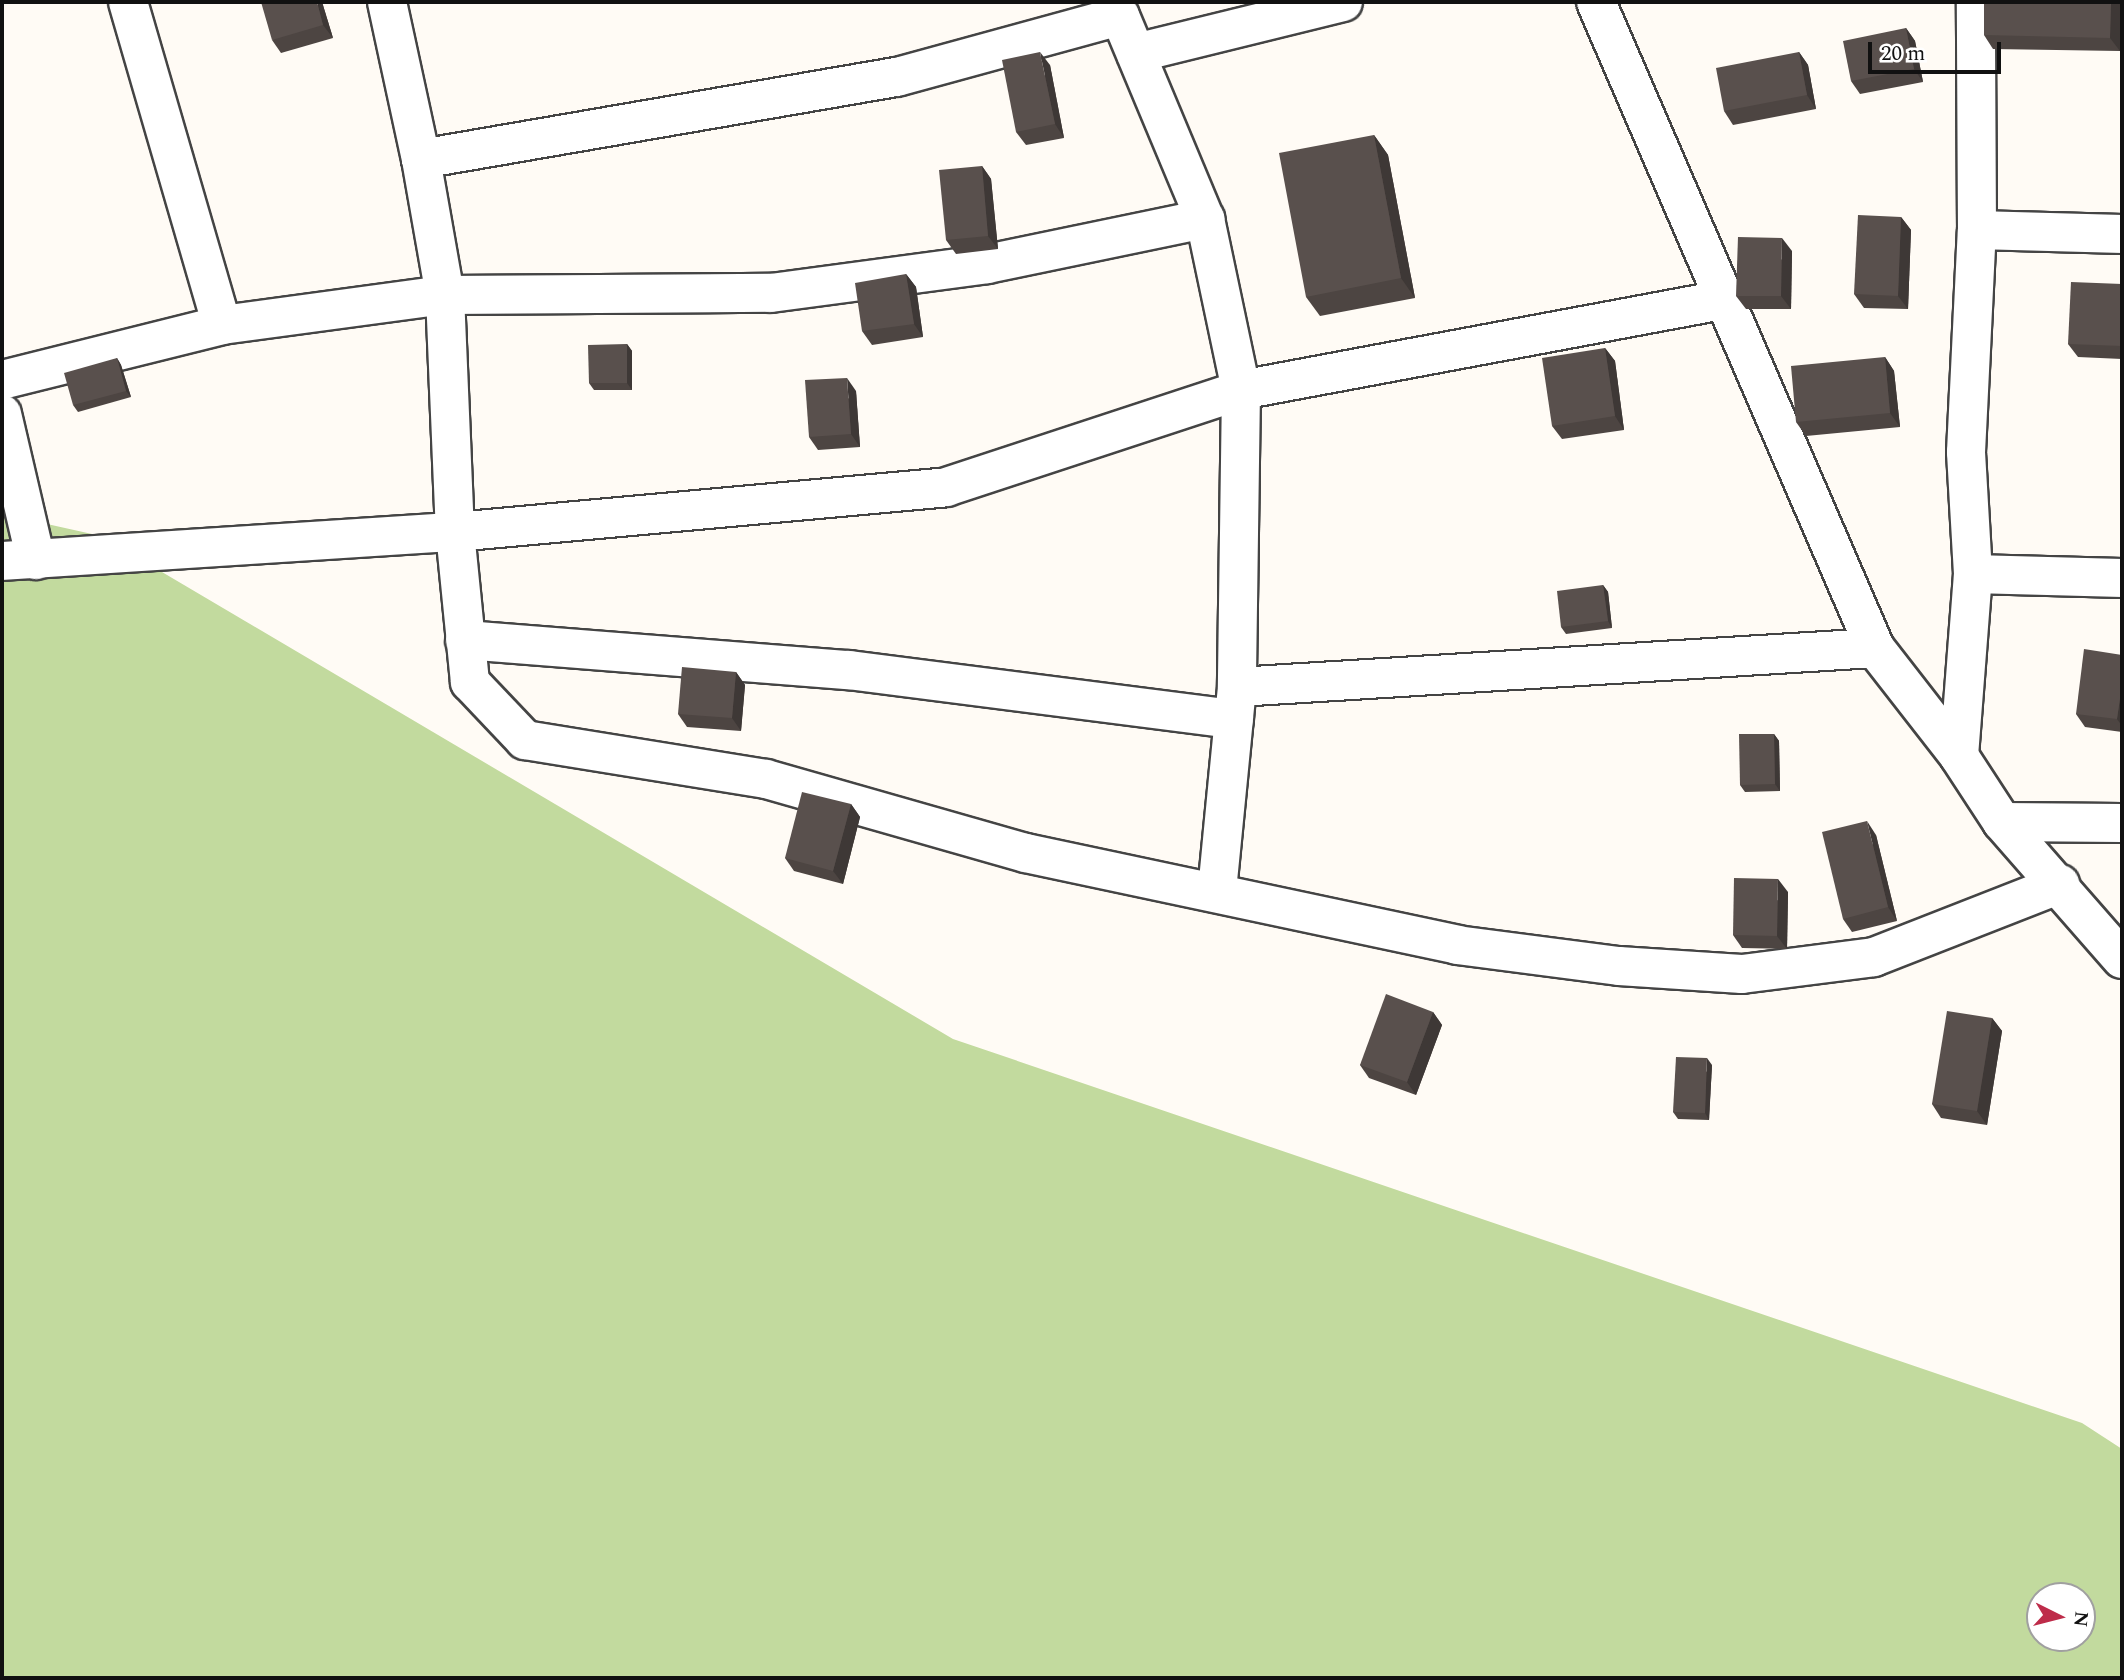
<!DOCTYPE html>
<style>
body{margin:0}
#map{position:relative;width:2124px;height:1680px;overflow:hidden;background:#fffbf5;font-family:Spectral,serif}
div>[style]{position:absolute}
.forest>*{inset:0;background:#c2da9e}
.roads{filter:drop-shadow(2px 0 #444) drop-shadow(-2px 0 #444) drop-shadow(0 2px #444) drop-shadow(0 -2px #444)}
.minor>*{height:38px;margin:-19px;padding:0 19px;transform-origin:19px;border-radius:19px;background:#fff}
.wall>*{inset:0;background:#4d4542}
.shaded-wall>*{inset:0;background:#3e3836}
.building>*{inset:0;background:#59504d}
span{translate:-50% -50%;white-space:nowrap;text-align:center;line-height:1.15;-webkit-text-stroke:7px #fff;paint-order:stroke}
.frame{position:absolute;inset:0;border:4px solid #111;pointer-events:none}
.north{position:absolute;left:2026px;top:1582px;width:70px;height:70px;box-sizing:border-box;background:#fff;border:2px solid #a0a0a0;border-radius:50%;rotate:96deg;font-size:19px;font-weight:700;line-height:28px;text-align:center;color:#111}
.north::after{content:'';display:block;margin:auto;width:24px;height:32px;background:#be2c4a;clip-path:polygon(50% 0,100% 100%,50% 72%,0 100%)}
.scale{position:absolute;left:1868px;top:42px;width:133px;height:32px;box-sizing:border-box;border:4px solid #111;border-top:0;padding-left:9px;font-size:21px;line-height:24px;white-space:nowrap;color:#111;-webkit-text-stroke:5px #fff;paint-order:stroke}
</style>
<div id="map">
<div class="forest">
<i style="clip-path:polygon(evenodd,2px 514px,101px 536px,953px 1039px,2082px 1423px,2122px 1449px,2122px 1678px,2px 1678px,2px 514px,2040px 1596px,2082px 1596px,2082px 1638px,2040px 1638px,2040px 1596px)"></i>
</div>
<div class="roads">
<div class="minor">
<i style="left:128px;top:2px;width:336px;rotate:73.8deg"></i>
<i style="left:387px;top:2px;width:161px;rotate:77.8deg"></i>
<i style="left:421px;top:159px;width:138px;rotate:80deg"></i>
<i style="left:445px;top:295px;width:237px;rotate:87.6deg"></i>
<i style="left:455px;top:532px;width:151px;rotate:84.3deg"></i>
<i style="left:470px;top:682px;width:80px;rotate:46.5deg"></i>
<i style="left:525px;top:740px;width:244px;rotate:9.2deg"></i>
<i style="left:766px;top:779px;width:270px;rotate:15.9deg"></i>
<i style="left:1026px;top:853px;width:441px;rotate:12deg"></i>
<i style="left:1457px;top:945px;width:163px;rotate:7.4deg"></i>
<i style="left:1619px;top:966px;width:123px;rotate:3.7deg"></i>
<i style="left:1742px;top:974px;width:133px;rotate:-7.3deg"></i>
<i style="left:1874px;top:957px;width:200px;rotate:-21.4deg"></i>
<i style="left:1596px;top:2px;width:704px;rotate:66.64deg"></i>
<i style="left:1875px;top:648px;width:137px;rotate:52.1deg"></i>
<i style="left:1959px;top:756px;width:79px;rotate:56.9deg"></i>
<i style="left:2002px;top:822px;width:182px;rotate:48.8deg"></i>
<i style="left:1136px;top:53px;width:213px;rotate:-13.8deg"></i>
<i style="left:421px;top:159px;width:483px;rotate:-9.8deg"></i>
<i style="left:897px;top:77px;width:231px;rotate:-15.3deg"></i>
<i style="left:1120px;top:16px;width:220px;rotate:67.3deg"></i>
<i style="left:1205px;top:219px;width:175px;rotate:78.1deg"></i>
<i style="left:1241px;top:390px;width:297px;rotate:90.8deg"></i>
<i style="left:1237px;top:687px;width:206px;rotate:95.6deg"></i>
<i style="left:1977px;top:230px;width:145px;rotate:1.6deg"></i>
<i style="left:2px;top:380px;width:227px;rotate:-14deg"></i>
<i style="left:222px;top:325px;width:225px;rotate:-7.7deg"></i>
<i style="left:445px;top:295px;width:326px;rotate:-0.4deg"></i>
<i style="left:771px;top:293px;width:218px;rotate:-7.6deg"></i>
<i style="left:987px;top:264px;width:223px;rotate:-11.7deg"></i>
<i style="left:2px;top:414px;width:150px;rotate:76.9deg"></i>
<i style="left:2px;top:561px;width:454px;rotate:-3.7deg"></i>
<i style="left:455px;top:532px;width:493px;rotate:-5.2deg"></i>
<i style="left:946px;top:487px;width:311px;rotate:-18.2deg"></i>
<i style="left:1241px;top:390px;width:491px;rotate:-10.6deg"></i>
<i style="left:1973px;top:574px;width:149px;rotate:1.5deg"></i>
<i style="left:465px;top:640px;width:385px;rotate:4.5deg"></i>
<i style="left:849px;top:670px;width:388px;rotate:7.3deg"></i>
<i style="left:1237px;top:687px;width:639px;rotate:-3.5deg"></i>
<i style="left:1959px;top:756px;width:183px;rotate:-85.6deg"></i>
<i style="left:1973px;top:574px;width:122px;rotate:-93.3deg"></i>
<i style="left:1966px;top:452px;width:222px;rotate:-87.2deg"></i>
<i style="left:1977px;top:230px;width:228px;rotate:-90.3deg"></i>
<i style="left:2002px;top:822px;width:120px;rotate:0.5deg"></i>
</div>
</div>
<div class="wall">
<i style="clip-path:polygon(322px 2px,333px 38px,281px 53px,272px 40px)"></i>
<i style="clip-path:polygon(2120px 2px,2120px 51px,1993px 49px,1984px 35px)"></i>
<i style="clip-path:polygon(1906px 28px,1915px 41px,1923px 82px,1860px 94px,1851px 81px)"></i>
<i style="clip-path:polygon(1799px 52px,1808px 65px,1816px 109px,1733px 125px,1724px 111px)"></i>
<i style="clip-path:polygon(1050px 65px,1064px 138px,1026px 145px,1016px 132px)"></i>
<i style="clip-path:polygon(1374px 135px,1388px 155px,1415px 298px,1320px 316px,1306px 297px)"></i>
<i style="clip-path:polygon(982px 166px,991px 179px,998px 249px,956px 254px,946px 240px)"></i>
<i style="clip-path:polygon(1901px 217px,1911px 230px,1908px 309px,1864px 308px,1854px 294px)"></i>
<i style="clip-path:polygon(1792px 251px,1791px 309px,1746px 309px,1736px 296px)"></i>
<i style="clip-path:polygon(906px 274px,916px 287px,923px 337px,872px 345px,862px 331px)"></i>
<i style="clip-path:polygon(2122px 284px,2122px 359px,2078px 357px,2068px 344px)"></i>
<i style="clip-path:polygon(627px 344px,632px 351px,632px 390px,594px 390px,589px 383px)"></i>
<i style="clip-path:polygon(1605px 348px,1615px 361px,1624px 430px,1562px 439px,1552px 426px)"></i>
<i style="clip-path:polygon(1885px 357px,1894px 371px,1900px 427px,1806px 436px,1796px 422px)"></i>
<i style="clip-path:polygon(117px 358px,121px 365px,131px 397px,78px 412px,73px 405px)"></i>
<i style="clip-path:polygon(856px 391px,860px 447px,818px 450px,809px 437px)"></i>
<i style="clip-path:polygon(1603px 585px,1608px 592px,1612px 628px,1566px 634px,1561px 627px)"></i>
<i style="clip-path:polygon(2122px 655px,2122px 732px,2085px 727px,2076px 714px)"></i>
<i style="clip-path:polygon(736px 672px,745px 685px,741px 731px,687px 727px,678px 714px)"></i>
<i style="clip-path:polygon(1774px 734px,1779px 741px,1780px 791px,1745px 792px,1740px 785px)"></i>
<i style="clip-path:polygon(851px 804px,860px 817px,843px 884px,794px 871px,785px 858px)"></i>
<i style="clip-path:polygon(1876px 835px,1897px 921px,1852px 932px,1843px 919px)"></i>
<i style="clip-path:polygon(1788px 892px,1787px 949px,1742px 948px,1733px 935px)"></i>
<i style="clip-path:polygon(1433px 1012px,1442px 1025px,1416px 1095px,1369px 1078px,1360px 1065px)"></i>
<i style="clip-path:polygon(1992px 1018px,2002px 1031px,1987px 1125px,1941px 1118px,1932px 1104px)"></i>
<i style="clip-path:polygon(1712px 1065px,1709px 1120px,1678px 1119px,1673px 1112px)"></i>
</div>
<div class="shaded-wall">
<i style="clip-path:polygon(317px 2px,322px 2px,333px 38px,323px 25px)"></i>
<i style="clip-path:polygon(2111px 2px,2120px 2px,2120px 51px,2110px 38px)"></i>
<i style="clip-path:polygon(1906px 28px,1915px 41px,1923px 82px,1914px 69px)"></i>
<i style="clip-path:polygon(1040px 52px,1050px 65px,1064px 138px,1055px 124px)"></i>
<i style="clip-path:polygon(1799px 52px,1808px 65px,1816px 109px,1807px 95px)"></i>
<i style="clip-path:polygon(1374px 135px,1388px 155px,1415px 298px,1401px 278px)"></i>
<i style="clip-path:polygon(982px 166px,991px 179px,998px 249px,988px 236px)"></i>
<i style="clip-path:polygon(1901px 217px,1911px 230px,1908px 309px,1898px 296px)"></i>
<i style="clip-path:polygon(1782px 238px,1792px 251px,1791px 309px,1781px 296px)"></i>
<i style="clip-path:polygon(906px 274px,916px 287px,923px 337px,914px 324px)"></i>
<i style="clip-path:polygon(627px 344px,632px 351px,632px 390px,627px 383px)"></i>
<i style="clip-path:polygon(1605px 348px,1615px 361px,1624px 430px,1615px 416px)"></i>
<i style="clip-path:polygon(1885px 357px,1894px 371px,1900px 427px,1890px 413px)"></i>
<i style="clip-path:polygon(117px 358px,121px 365px,131px 397px,126px 391px)"></i>
<i style="clip-path:polygon(847px 378px,856px 391px,860px 447px,851px 434px)"></i>
<i style="clip-path:polygon(1603px 585px,1608px 592px,1612px 628px,1608px 621px)"></i>
<i style="clip-path:polygon(736px 672px,745px 685px,741px 731px,732px 718px)"></i>
<i style="clip-path:polygon(2122px 685px,2122px 726px,2117px 719px)"></i>
<i style="clip-path:polygon(1774px 734px,1779px 741px,1780px 791px,1775px 784px)"></i>
<i style="clip-path:polygon(851px 804px,860px 817px,843px 884px,833px 871px)"></i>
<i style="clip-path:polygon(1867px 821px,1876px 835px,1897px 921px,1888px 907px)"></i>
<i style="clip-path:polygon(1778px 879px,1788px 892px,1787px 949px,1777px 936px)"></i>
<i style="clip-path:polygon(1433px 1012px,1442px 1025px,1416px 1095px,1407px 1082px)"></i>
<i style="clip-path:polygon(1992px 1018px,2002px 1031px,1987px 1125px,1977px 1111px)"></i>
<i style="clip-path:polygon(1707px 1058px,1712px 1065px,1709px 1120px,1705px 1113px)"></i>
</div>
<div class="building">
<i style="clip-path:polygon(261px 2px,317px 2px,323px 25px,272px 40px)"></i>
<i style="clip-path:polygon(1984px 2px,2111px 2px,2110px 38px,1984px 35px)"></i>
<i style="clip-path:polygon(1906px 28px,1914px 69px,1851px 81px,1843px 41px)"></i>
<i style="clip-path:polygon(1040px 52px,1055px 124px,1016px 132px,1002px 60px)"></i>
<i style="clip-path:polygon(1799px 52px,1807px 95px,1724px 111px,1716px 68px)"></i>
<i style="clip-path:polygon(1374px 135px,1401px 278px,1306px 297px,1279px 153px)"></i>
<i style="clip-path:polygon(982px 166px,988px 236px,946px 240px,939px 170px)"></i>
<i style="clip-path:polygon(1858px 215px,1901px 217px,1898px 296px,1854px 294px)"></i>
<i style="clip-path:polygon(1738px 237px,1782px 238px,1781px 296px,1736px 296px)"></i>
<i style="clip-path:polygon(906px 274px,914px 324px,862px 331px,855px 283px)"></i>
<i style="clip-path:polygon(2071px 282px,2122px 284px,2122px 346px,2068px 344px)"></i>
<i style="clip-path:polygon(627px 344px,627px 383px,589px 383px,588px 345px)"></i>
<i style="clip-path:polygon(1605px 348px,1615px 416px,1552px 426px,1542px 358px)"></i>
<i style="clip-path:polygon(1885px 357px,1890px 413px,1796px 422px,1791px 366px)"></i>
<i style="clip-path:polygon(117px 358px,126px 391px,73px 405px,64px 373px)"></i>
<i style="clip-path:polygon(847px 378px,851px 434px,809px 437px,805px 380px)"></i>
<i style="clip-path:polygon(1603px 585px,1608px 621px,1561px 627px,1557px 591px)"></i>
<i style="clip-path:polygon(2084px 649px,2122px 655px,2122px 685px,2117px 719px,2076px 714px)"></i>
<i style="clip-path:polygon(682px 667px,736px 672px,732px 718px,678px 714px)"></i>
<i style="clip-path:polygon(1739px 734px,1774px 734px,1775px 784px,1740px 785px)"></i>
<i style="clip-path:polygon(802px 792px,851px 804px,833px 871px,785px 858px)"></i>
<i style="clip-path:polygon(1867px 821px,1888px 907px,1843px 919px,1822px 832px)"></i>
<i style="clip-path:polygon(1734px 878px,1778px 879px,1777px 936px,1733px 935px)"></i>
<i style="clip-path:polygon(1386px 994px,1433px 1012px,1407px 1082px,1360px 1065px)"></i>
<i style="clip-path:polygon(1947px 1011px,1992px 1018px,1977px 1111px,1932px 1104px)"></i>
<i style="clip-path:polygon(1676px 1057px,1707px 1058px,1705px 1113px,1673px 1112px)"></i>
</div>
<div class="frame"></div>
<div class="north">N</div>
<div class="scale">20 m</div>
</div>
